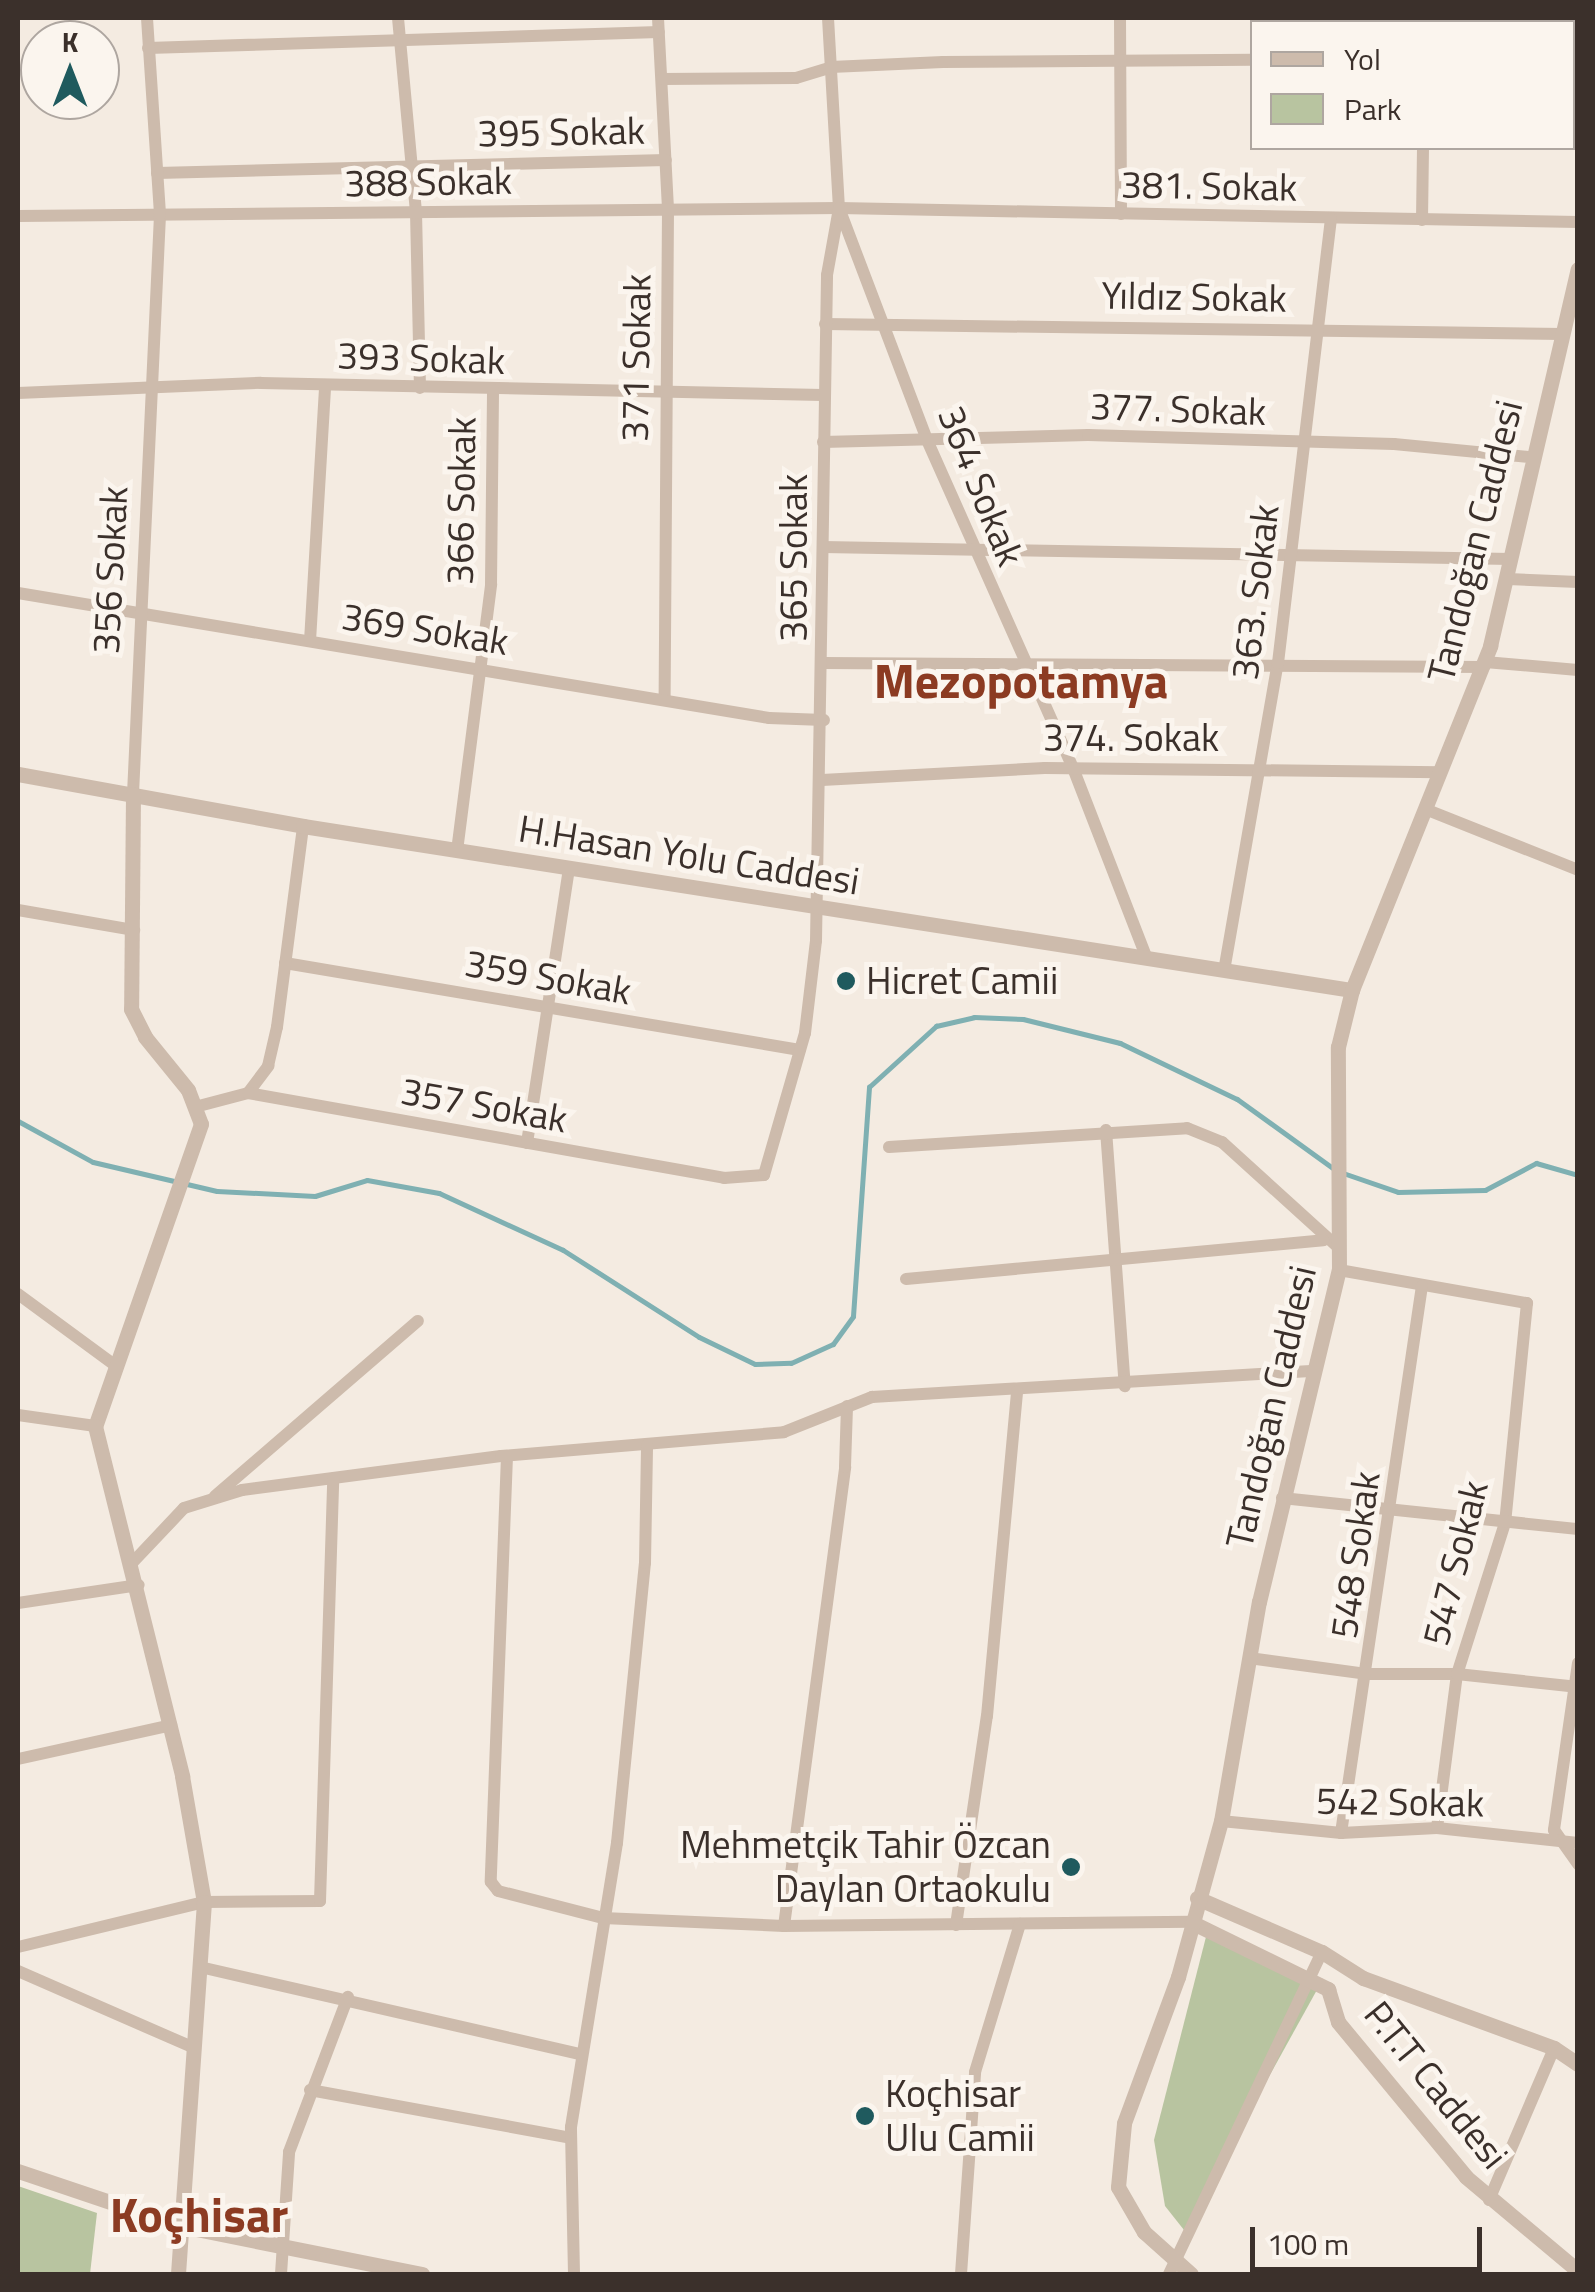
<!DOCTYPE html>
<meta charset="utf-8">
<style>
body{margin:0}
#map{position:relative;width:1595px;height:2292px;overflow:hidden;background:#f4ebe1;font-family:"Titillium Web",sans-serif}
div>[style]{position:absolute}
.green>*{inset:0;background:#b8c4a0}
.stream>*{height:5px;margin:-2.5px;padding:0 2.5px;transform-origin:2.5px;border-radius:2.5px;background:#7fb0b2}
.minor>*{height:12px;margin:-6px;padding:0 6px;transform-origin:6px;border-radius:6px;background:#cdbbac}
.tertiary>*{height:15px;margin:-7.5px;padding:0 7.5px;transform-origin:7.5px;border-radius:7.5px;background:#cdbbac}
.dots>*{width:28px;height:28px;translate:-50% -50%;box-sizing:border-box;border:5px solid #fbf5ee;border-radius:50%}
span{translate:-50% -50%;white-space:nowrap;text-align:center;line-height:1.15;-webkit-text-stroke:10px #fbf5ee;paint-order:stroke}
.street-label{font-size:38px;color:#3b302b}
.poi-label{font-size:38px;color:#3b302b}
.left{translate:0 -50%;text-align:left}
.right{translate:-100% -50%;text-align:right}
.district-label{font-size:48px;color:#8c3b22;font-weight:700}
.frame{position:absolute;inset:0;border:20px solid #3b302b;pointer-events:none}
.legend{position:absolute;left:1250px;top:20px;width:325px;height:130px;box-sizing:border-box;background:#fbf5ee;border:2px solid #aea6a0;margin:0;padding:12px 18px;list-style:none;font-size:30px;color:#3b302b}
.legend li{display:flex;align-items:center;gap:20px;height:50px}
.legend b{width:50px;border:2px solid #aea6a0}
.north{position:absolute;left:20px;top:20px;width:100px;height:100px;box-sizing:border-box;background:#fbf5ee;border:2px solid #aea6a0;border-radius:50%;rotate:0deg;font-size:28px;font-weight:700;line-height:40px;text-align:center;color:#3b302b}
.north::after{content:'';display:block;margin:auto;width:35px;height:45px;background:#1f5a5e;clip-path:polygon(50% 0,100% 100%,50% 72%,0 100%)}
.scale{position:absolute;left:1250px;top:2227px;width:232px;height:45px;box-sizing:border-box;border:5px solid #3b302b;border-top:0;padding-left:12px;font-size:30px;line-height:35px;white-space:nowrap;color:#3b302b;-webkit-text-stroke:8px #fbf5ee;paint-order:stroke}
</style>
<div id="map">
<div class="green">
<i style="clip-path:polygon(1207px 1933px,1323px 1979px,1184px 2230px,1165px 2206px,1154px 2140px)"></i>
<i style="clip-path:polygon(18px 2186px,97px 2213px,90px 2274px,18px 2274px)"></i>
</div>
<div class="stream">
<i style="left:18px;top:1121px;width:85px;rotate:28.7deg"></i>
<i style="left:93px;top:1162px;width:127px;rotate:13.2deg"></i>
<i style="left:217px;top:1191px;width:98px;rotate:2.9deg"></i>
<i style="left:315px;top:1196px;width:54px;rotate:-17.1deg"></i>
<i style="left:367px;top:1180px;width:73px;rotate:10.2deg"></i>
<i style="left:439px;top:1193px;width:136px;rotate:24.7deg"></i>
<i style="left:563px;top:1250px;width:161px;rotate:32.6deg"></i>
<i style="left:699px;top:1337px;width:62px;rotate:25.7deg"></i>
<i style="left:755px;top:1364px;width:36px;rotate:-2deg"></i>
<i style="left:791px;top:1363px;width:46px;rotate:-24.3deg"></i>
<i style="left:833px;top:1344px;width:34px;rotate:-54deg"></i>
<i style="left:853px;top:1316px;width:230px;rotate:-86deg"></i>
<i style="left:869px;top:1087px;width:91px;rotate:-42.3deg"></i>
<i style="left:936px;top:1026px;width:39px;rotate:-13deg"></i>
<i style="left:974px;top:1017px;width:49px;rotate:2.3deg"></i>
<i style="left:1023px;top:1019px;width:100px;rotate:13.9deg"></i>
<i style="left:1120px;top:1043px;width:130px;rotate:25.6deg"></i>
<i style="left:1237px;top:1099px;width:120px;rotate:35.8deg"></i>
<i style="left:1343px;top:1173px;width:58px;rotate:19.1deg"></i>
<i style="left:1398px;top:1192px;width:87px;rotate:-1.3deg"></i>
<i style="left:1485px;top:1190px;width:58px;rotate:-27.9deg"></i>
<i style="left:1536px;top:1163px;width:44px;rotate:15.9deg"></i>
</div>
<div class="minor">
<i style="left:398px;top:18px;width:195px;rotate:84.7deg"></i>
<i style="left:416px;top:212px;width:176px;rotate:88.7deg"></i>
<i style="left:658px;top:18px;width:192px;rotate:87deg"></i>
<i style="left:668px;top:210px;width:490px;rotate:90.4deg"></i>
<i style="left:828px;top:18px;width:190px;rotate:86.7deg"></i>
<i style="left:839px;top:208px;width:248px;rotate:69.2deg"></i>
<i style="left:927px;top:440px;width:359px;rotate:66deg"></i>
<i style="left:1073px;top:768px;width:205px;rotate:68.8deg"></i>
<i style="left:1120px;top:18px;width:196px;rotate:89.7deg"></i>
<i style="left:1424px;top:18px;width:4px;rotate:90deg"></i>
<i style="left:148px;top:48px;width:511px;rotate:-1.79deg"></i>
<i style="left:1572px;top:60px;width:6px;rotate:-9deg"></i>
<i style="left:662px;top:79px;width:134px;rotate:-0.4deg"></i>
<i style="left:796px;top:78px;width:37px;rotate:-17deg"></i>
<i style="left:831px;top:67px;width:112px;rotate:-2.6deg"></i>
<i style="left:943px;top:62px;width:309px;rotate:-0.4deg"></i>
<i style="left:157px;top:173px;width:509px;rotate:-1.46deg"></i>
<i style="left:18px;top:216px;width:821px;rotate:-0.56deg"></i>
<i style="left:839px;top:208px;width:739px;rotate:1.09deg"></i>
<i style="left:1422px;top:220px;width:72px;rotate:-89.2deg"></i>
<i style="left:825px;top:324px;width:738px;rotate:0.78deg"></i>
<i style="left:18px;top:393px;width:243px;rotate:-2.4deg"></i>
<i style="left:261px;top:383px;width:562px;rotate:1.22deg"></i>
<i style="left:823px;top:442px;width:265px;rotate:-1.5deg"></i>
<i style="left:1088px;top:435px;width:306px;rotate:1.7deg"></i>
<i style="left:1394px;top:444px;width:137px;rotate:5.5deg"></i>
<i style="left:823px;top:547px;width:688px;rotate:1deg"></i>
<i style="left:1508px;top:579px;width:70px;rotate:2.5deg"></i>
<i style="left:18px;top:593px;width:761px;rotate:9.45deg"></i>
<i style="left:769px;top:718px;width:55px;rotate:2.1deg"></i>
<i style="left:310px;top:641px;width:256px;rotate:-86.6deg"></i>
<i style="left:1485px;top:662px;width:93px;rotate:4.9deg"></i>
<i style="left:824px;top:663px;width:660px;rotate:0.35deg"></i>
<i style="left:822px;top:780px;width:223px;rotate:-3.1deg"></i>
<i style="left:1045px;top:768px;width:395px;rotate:0.6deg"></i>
<i style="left:133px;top:794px;width:581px;rotate:-87.33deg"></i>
<i style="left:160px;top:214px;width:196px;rotate:-93.8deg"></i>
<i style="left:1425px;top:809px;width:165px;rotate:21.7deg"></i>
<i style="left:457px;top:851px;width:269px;rotate:-82.7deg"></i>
<i style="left:491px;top:584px;width:194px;rotate:-89.4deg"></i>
<i style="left:18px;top:910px;width:118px;rotate:9.8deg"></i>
<i style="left:285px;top:963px;width:522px;rotate:9.59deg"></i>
<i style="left:1224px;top:971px;width:313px;rotate:-80.1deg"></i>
<i style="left:1278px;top:663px;width:447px;rotate:-83.2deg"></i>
<i style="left:248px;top:1093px;width:34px;rotate:-53deg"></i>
<i style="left:268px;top:1066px;width:40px;rotate:-77deg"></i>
<i style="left:277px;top:1027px;width:203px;rotate:-82.6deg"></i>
<i style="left:195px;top:1107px;width:55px;rotate:-14.8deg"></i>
<i style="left:248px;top:1093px;width:484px;rotate:10.1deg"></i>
<i style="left:724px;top:1178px;width:40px;rotate:-4.3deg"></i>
<i style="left:764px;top:1175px;width:148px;rotate:-73.9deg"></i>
<i style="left:805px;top:1033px;width:93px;rotate:-83.2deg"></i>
<i style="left:816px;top:941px;width:666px;rotate:-89.05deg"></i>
<i style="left:827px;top:275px;width:68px;rotate:-79.8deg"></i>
<i style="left:1106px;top:1130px;width:257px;rotate:85.8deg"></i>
<i style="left:527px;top:1143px;width:277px;rotate:-81.3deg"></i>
<i style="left:889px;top:1147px;width:299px;rotate:-3.6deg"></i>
<i style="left:1187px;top:1128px;width:38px;rotate:22deg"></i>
<i style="left:1222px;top:1142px;width:158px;rotate:42.2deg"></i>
<i style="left:1339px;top:1270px;width:191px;rotate:10deg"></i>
<i style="left:1527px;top:1303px;width:221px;rotate:95.7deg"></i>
<i style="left:1505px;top:1523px;width:158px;rotate:107.6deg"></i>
<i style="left:1457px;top:1674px;width:155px;rotate:97.4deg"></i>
<i style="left:906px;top:1279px;width:419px;rotate:-5.3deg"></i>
<i style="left:18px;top:1294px;width:122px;rotate:36.3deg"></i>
<i style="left:18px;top:1415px;width:78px;rotate:8.1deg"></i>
<i style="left:507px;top:1456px;width:426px;rotate:92.2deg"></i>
<i style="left:491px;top:1882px;width:11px;rotate:52deg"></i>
<i style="left:498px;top:1891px;width:108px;rotate:14.4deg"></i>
<i style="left:603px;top:1918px;width:181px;rotate:2.5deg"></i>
<i style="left:784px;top:1926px;width:407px;rotate:-0.6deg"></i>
<i style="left:215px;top:1496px;width:268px;rotate:-40.8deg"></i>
<i style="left:1282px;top:1498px;width:298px;rotate:6deg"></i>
<i style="left:133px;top:1562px;width:74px;rotate:-46.6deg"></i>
<i style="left:184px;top:1508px;width:61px;rotate:-17.2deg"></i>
<i style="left:242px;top:1490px;width:261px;rotate:-7.5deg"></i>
<i style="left:501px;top:1456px;width:284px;rotate:-4.8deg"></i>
<i style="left:784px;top:1432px;width:95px;rotate:-21.7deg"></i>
<i style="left:872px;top:1397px;width:440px;rotate:-3.4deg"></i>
<i style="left:18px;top:1603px;width:122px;rotate:-8.5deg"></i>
<i style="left:1249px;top:1658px;width:120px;rotate:7.7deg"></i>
<i style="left:1368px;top:1674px;width:89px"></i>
<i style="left:1457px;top:1674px;width:122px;rotate:6.1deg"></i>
<i style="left:1578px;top:1663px;width:169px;rotate:98.2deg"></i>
<i style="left:1554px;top:1830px;width:42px;rotate:54.8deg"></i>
<i style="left:18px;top:1759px;width:157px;rotate:-12.5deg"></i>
<i style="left:1221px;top:1821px;width:121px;rotate:5.7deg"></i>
<i style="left:1341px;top:1833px;width:96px;rotate:-3deg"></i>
<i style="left:1437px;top:1828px;width:142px;rotate:6.1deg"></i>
<i style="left:1341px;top:1833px;width:553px;rotate:-81.58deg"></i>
<i style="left:956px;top:1925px;width:211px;rotate:-81.6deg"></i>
<i style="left:987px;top:1716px;width:326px;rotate:-84.7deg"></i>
<i style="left:784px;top:1926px;width:463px;rotate:-82.4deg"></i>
<i style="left:845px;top:1467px;width:61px;rotate:-88.1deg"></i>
<i style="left:18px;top:1947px;width:191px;rotate:-13.6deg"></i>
<i style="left:204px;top:1902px;width:116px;rotate:-0.5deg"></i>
<i style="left:320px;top:1901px;width:423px;rotate:-88.2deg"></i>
<i style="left:200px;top:1967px;width:391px;rotate:12.9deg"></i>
<i style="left:18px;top:1971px;width:192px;rotate:23.6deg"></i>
<i style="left:310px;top:2090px;width:265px;rotate:10.4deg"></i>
<i style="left:1489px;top:2200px;width:165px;rotate:-66.8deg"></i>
<i style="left:281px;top:2274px;width:122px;rotate:-86.2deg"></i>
<i style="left:289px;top:2152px;width:166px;rotate:-69.2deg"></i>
<i style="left:574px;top:2274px;width:147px;rotate:-91.2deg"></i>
<i style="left:571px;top:2127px;width:288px;rotate:-80.8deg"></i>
<i style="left:617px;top:1843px;width:281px;rotate:-84.3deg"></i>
<i style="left:645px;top:1563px;width:118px;rotate:-89deg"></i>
<i style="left:961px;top:2274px;width:202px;rotate:-86deg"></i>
<i style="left:975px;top:2072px;width:155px;rotate:-73.1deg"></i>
<i style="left:1169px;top:2274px;width:357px;rotate:-64.6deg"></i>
</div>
<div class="tertiary">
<i style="left:18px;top:774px;width:290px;rotate:10.3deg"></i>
<i style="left:303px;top:826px;width:1062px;rotate:8.89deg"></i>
<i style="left:133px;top:794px;width:215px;rotate:90.5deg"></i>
<i style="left:131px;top:1009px;width:31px;rotate:63deg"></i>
<i style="left:145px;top:1037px;width:68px;rotate:50.9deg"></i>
<i style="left:188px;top:1090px;width:36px;rotate:69deg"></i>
<i style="left:201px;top:1124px;width:320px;rotate:109.3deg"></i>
<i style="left:95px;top:1426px;width:361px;rotate:76deg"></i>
<i style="left:182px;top:1776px;width:128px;rotate:80.1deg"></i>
<i style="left:204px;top:1902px;width:373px;rotate:94deg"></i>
<i style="left:1197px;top:1898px;width:136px;rotate:23.4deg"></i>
<i style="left:1322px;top:1952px;width:49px;rotate:32.4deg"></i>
<i style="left:1363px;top:1978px;width:203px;rotate:20.1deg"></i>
<i style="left:1554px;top:2048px;width:29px;rotate:34deg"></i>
<i style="left:1191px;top:1922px;width:153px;rotate:26.1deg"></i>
<i style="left:1328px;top:1989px;width:34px;rotate:73deg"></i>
<i style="left:1338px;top:2022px;width:201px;rotate:50.4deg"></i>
<i style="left:1466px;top:2177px;width:146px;rotate:40deg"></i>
<i style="left:18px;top:2171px;width:172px;rotate:18.6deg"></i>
<i style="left:181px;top:2226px;width:246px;rotate:11.3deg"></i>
<i style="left:1191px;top:2274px;width:63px;rotate:-138.2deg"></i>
<i style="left:1144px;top:2232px;width:52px;rotate:-120deg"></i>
<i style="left:1118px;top:2187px;width:64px;rotate:-84.6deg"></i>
<i style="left:1124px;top:2123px;width:156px;rotate:-69.7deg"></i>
<i style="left:1178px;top:1977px;width:162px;rotate:-74.6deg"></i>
<i style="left:1221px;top:1821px;width:222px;rotate:-80.2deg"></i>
<i style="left:1259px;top:1602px;width:342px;rotate:-76.5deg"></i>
<i style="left:1339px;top:1270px;width:223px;rotate:-90.3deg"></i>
<i style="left:1338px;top:1047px;width:59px;rotate:-76.2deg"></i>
<i style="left:1352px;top:990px;width:371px;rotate:-68.1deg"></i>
<i style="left:1490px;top:646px;width:387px;rotate:-76.9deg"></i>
</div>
<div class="dots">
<i style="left:846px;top:981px;background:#1f5a5e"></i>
<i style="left:1071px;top:1867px;background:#1f5a5e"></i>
<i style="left:865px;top:2116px;background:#1f5a5e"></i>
</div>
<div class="street-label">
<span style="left:561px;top:132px;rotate:-1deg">395 Sokak</span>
<span style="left:428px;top:182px;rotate:-1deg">388 Sokak</span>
<span style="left:1209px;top:186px;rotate:1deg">381. Sokak</span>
<span style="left:1194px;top:297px;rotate:1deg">Yıldız Sokak</span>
<span style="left:421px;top:358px;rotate:2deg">393 Sokak</span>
<span style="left:636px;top:358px;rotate:-89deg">371 Sokak</span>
<span style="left:1178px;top:409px;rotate:2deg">377. Sokak</span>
<span style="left:981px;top:486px;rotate:68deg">364 Sokak</span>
<span style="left:461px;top:501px;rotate:-89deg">366 Sokak</span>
<span style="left:1475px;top:541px;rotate:-76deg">Tandoğan Caddesi</span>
<span style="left:794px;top:558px;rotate:-90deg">365 Sokak</span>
<span style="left:110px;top:570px;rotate:-87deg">356 Sokak</span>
<span style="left:1255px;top:592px;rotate:-83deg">363. Sokak</span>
<span style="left:425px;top:629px;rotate:9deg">369 Sokak</span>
<span style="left:1131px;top:738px">374. Sokak</span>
<span style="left:689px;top:855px;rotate:9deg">H.Hasan Yolu Caddesi</span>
<span style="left:548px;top:977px;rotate:10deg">359 Sokak</span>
<span style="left:484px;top:1105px;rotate:10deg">357 Sokak</span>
<span style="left:1271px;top:1407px;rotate:-77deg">Tandoğan Caddesi</span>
<span style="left:1355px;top:1555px;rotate:-82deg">548 Sokak</span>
<span style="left:1455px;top:1563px;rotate:-76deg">547 Sokak</span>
<span style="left:1400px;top:1802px;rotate:1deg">542 Sokak</span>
<span style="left:1436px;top:2085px;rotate:51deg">P.T.T Caddesi</span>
</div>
<div class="poi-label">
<span class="left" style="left:866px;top:981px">Hicret Camii</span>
<span class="right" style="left:1051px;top:1867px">Mehmetçik Tahir Özcan<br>Daylan Ortaokulu</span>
<span class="left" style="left:885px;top:2116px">Koçhisar<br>Ulu Camii</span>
</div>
<div class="district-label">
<span style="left:1021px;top:681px">Mezopotamya</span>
<span style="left:199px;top:2215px">Koçhisar</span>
</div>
<div class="frame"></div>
<ul class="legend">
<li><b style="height:12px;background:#cdbbac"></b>Yol</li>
<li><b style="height:28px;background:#b8c4a0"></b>Park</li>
</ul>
<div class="north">K</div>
<div class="scale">100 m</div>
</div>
